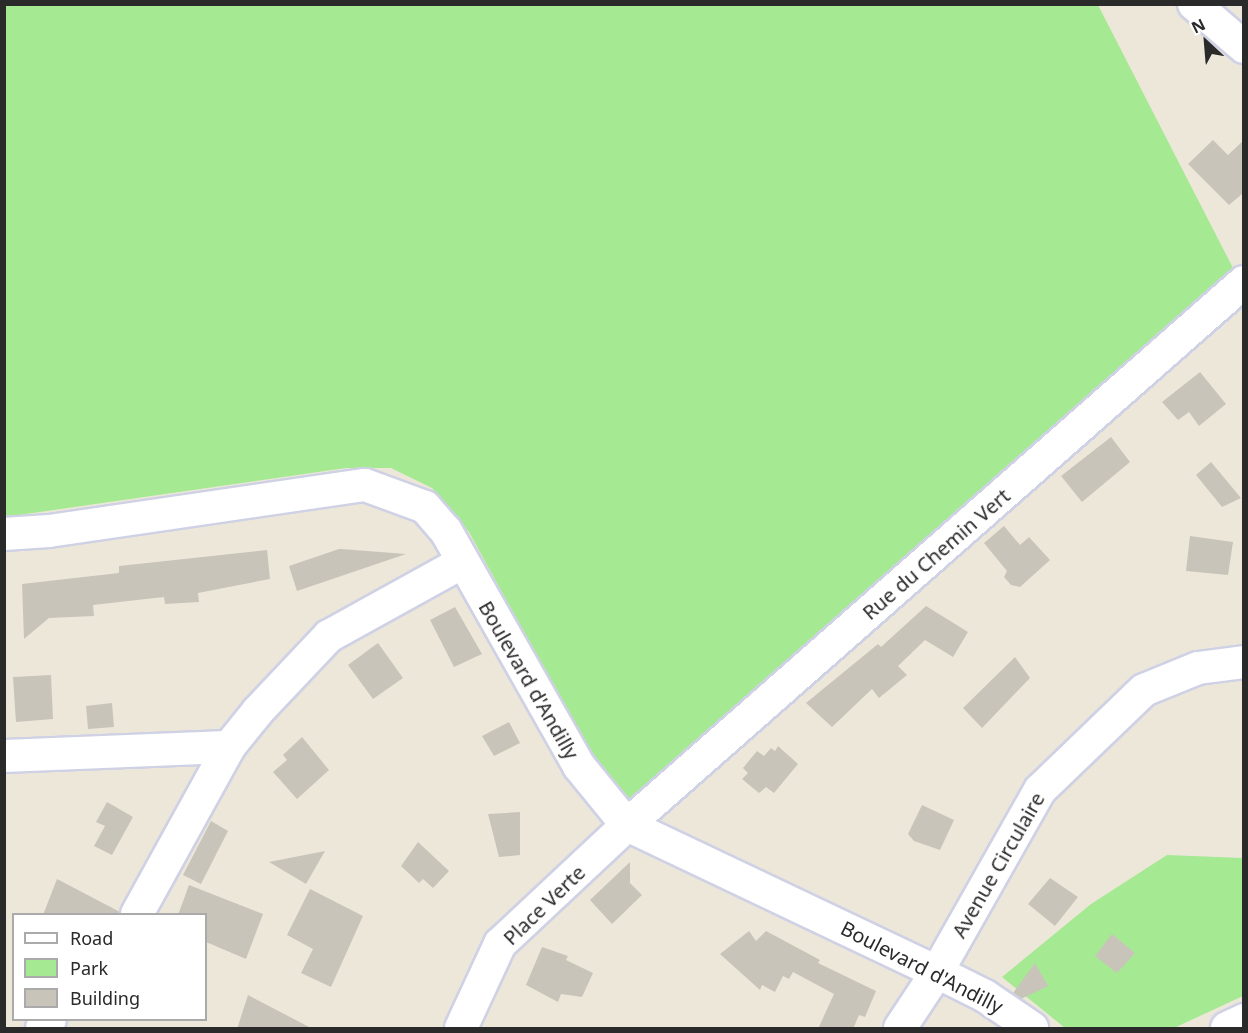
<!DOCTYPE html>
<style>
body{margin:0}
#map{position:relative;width:1248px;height:1033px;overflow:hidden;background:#ede7da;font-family:"Noto Sans",sans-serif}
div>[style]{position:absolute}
.green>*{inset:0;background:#a5e992}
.building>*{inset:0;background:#c8c4ba}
.roads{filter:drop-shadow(2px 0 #cfd1e4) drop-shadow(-2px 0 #cfd1e4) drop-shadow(0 2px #cfd1e4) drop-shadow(0 -2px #cfd1e4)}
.minor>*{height:32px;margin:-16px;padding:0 16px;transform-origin:16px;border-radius:16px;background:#fff}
span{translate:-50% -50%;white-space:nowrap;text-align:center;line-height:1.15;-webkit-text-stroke:6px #fff;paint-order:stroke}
.street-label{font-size:20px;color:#2a2a2a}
.frame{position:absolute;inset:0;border:6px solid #2a2a2a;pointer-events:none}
.legend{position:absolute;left:12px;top:913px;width:195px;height:108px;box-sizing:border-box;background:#fff;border:2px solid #aaa;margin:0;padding:8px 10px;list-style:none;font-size:18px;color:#2a2a2a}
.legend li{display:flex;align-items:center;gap:12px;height:30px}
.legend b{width:30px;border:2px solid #aaa}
.north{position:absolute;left:1176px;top:12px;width:60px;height:60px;-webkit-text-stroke:4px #fff;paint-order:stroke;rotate:334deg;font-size:16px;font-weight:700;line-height:24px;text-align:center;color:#2a2a2a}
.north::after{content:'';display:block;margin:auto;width:21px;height:27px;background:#2a2a2a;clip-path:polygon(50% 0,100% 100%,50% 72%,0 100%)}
</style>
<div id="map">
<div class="green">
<i style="clip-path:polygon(4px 5px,1098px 5px,1233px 268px,628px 803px,593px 758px,469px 532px,432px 488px,391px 468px,346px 468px,5px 517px)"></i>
<i style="clip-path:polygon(1167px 855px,1243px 858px,1243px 996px,1174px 1028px,1065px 1028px,1002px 977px,1091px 904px)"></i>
</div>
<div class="building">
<i style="clip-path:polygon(1213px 140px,1228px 155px,1244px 140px,1243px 193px,1229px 205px,1188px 164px)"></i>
<i style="clip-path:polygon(1200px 372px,1226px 404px,1199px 426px,1189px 412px,1178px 420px,1162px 402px)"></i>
<i style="clip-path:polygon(1111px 437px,1130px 462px,1082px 502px,1061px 476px)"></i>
<i style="clip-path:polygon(1211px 462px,1241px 498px,1222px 507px,1196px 475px)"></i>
<i style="clip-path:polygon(1004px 526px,1020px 545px,1029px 537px,1050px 560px,1020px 587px,1011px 585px,1004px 577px,1007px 571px,984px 543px)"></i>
<i style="clip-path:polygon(1190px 536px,1233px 542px,1228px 575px,1186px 571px)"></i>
<i style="clip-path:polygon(339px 549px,341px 549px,406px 554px,297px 591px,289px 566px)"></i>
<i style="clip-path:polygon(267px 550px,270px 579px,198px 593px,199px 602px,165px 604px,164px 597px,93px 605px,94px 616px,49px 618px,24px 639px,22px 584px,119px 573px,119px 566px)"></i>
<i style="clip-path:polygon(926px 606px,968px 632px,953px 657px,925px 640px,898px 666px,907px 675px,879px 698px,872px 689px,832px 727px,806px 703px,878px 644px,881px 647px)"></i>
<i style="clip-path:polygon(455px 607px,482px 654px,454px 667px,430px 620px)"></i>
<i style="clip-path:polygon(378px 643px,403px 678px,373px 699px,348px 665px)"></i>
<i style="clip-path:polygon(1015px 657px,1030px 678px,982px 728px,963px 708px)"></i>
<i style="clip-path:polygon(51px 675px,53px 719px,16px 722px,13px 677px)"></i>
<i style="clip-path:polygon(112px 703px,114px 727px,88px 729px,86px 706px)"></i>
<i style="clip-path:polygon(509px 722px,520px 743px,494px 756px,482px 736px)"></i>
<i style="clip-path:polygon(302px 737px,329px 770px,297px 799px,273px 772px,287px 760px,283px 755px)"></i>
<i style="clip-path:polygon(778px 746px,798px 764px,774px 793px,766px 787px,759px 793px,742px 779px,748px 773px,743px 768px,757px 751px,764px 756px,771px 748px,775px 751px)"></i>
<i style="clip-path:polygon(107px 802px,133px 817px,112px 855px,94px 846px,105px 826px,96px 822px)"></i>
<i style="clip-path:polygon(922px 805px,954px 820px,940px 850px,914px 841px,908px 834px)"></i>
<i style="clip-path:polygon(520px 812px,520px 855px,499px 857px,488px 814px)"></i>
<i style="clip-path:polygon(211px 821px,228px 831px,201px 884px,183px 875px)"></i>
<i style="clip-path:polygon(418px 842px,449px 871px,433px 888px,423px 879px,419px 883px,401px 866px)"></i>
<i style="clip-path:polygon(325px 851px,306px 884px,269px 862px)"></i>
<i style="clip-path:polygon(630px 862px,630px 883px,642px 895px,612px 924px,590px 900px)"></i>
<i style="clip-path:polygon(1050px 878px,1078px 897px,1055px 926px,1028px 904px)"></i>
<i style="clip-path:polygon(57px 879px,120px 912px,119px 915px,43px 915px)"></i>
<i style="clip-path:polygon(189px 885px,263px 914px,246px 959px,206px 942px,206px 915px,178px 915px)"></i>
<i style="clip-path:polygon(310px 889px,363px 916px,331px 987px,301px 973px,313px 949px,287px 935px)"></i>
<i style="clip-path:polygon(749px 931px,756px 941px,766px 931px,820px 960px,818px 963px,876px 991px,865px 1017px,859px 1015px,853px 1029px,818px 1029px,834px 994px,793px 972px,789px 979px,783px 976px,775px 992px,762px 985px,760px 990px,720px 954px)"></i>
<i style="clip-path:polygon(1112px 934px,1135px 953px,1117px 973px,1095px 956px)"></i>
<i style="clip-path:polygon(542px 947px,568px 956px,566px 960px,593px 973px,582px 997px,561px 994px,558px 1002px,526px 985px)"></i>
<i style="clip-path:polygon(1035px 963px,1048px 986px,1021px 999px,1013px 993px)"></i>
<i style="clip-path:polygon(248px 995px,313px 1029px,237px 1029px)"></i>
</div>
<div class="roads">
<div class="minor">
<i style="left:1194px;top:4px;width:66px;rotate:40.7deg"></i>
<i style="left:4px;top:534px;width:45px;rotate:-3.8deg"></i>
<i style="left:49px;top:531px;width:319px;rotate:-8.3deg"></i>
<i style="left:365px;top:485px;width:64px;rotate:20.1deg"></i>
<i style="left:425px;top:507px;width:32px;rotate:49deg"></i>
<i style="left:446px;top:531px;width:270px;rotate:60.5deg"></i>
<i style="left:579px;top:766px;width:76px;rotate:50.9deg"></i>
<i style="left:627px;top:825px;width:343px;rotate:25.4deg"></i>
<i style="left:937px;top:972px;width:54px;rotate:26.6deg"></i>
<i style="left:985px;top:996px;width:57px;rotate:34.2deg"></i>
<i style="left:4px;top:756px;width:225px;rotate:-2.3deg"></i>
<i style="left:137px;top:914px;width:191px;rotate:-61.1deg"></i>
<i style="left:229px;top:747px;width:46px;rotate:-51.1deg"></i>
<i style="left:258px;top:711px;width:103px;rotate:-46.6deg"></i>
<i style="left:329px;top:636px;width:153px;rotate:-28.9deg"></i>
<i style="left:42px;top:1028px;width:11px;rotate:-45deg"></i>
<i style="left:461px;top:1028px;width:93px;rotate:-65.1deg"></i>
<i style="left:500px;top:944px;width:174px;rotate:-43.1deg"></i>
<i style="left:627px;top:825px;width:822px;rotate:-41.35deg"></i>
<i style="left:900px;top:1028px;width:67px;rotate:-56.5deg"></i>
<i style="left:937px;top:972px;width:209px;rotate:-60.5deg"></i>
<i style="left:1040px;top:790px;width:144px;rotate:-43.9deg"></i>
<i style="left:1144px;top:690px;width:58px;rotate:-22.2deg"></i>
<i style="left:1198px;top:668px;width:46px;rotate:-7.4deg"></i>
<i style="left:1227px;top:1028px;width:19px;rotate:-25deg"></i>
</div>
</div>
<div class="street-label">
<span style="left:936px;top:554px;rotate:-41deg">Rue du Chemin Vert</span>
<span style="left:529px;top:680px;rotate:60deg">Boulevard d'Andilly</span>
<span style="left:998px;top:865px;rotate:-60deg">Avenue Circulaire</span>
<span style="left:544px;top:905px;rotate:-44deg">Place Verte</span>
<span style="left:922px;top:967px;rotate:27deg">Boulevard d'Andilly</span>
</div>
<div class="frame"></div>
<ul class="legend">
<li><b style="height:8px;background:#fff"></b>Road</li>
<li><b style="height:16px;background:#a5e992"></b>Park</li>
<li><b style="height:16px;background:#c8c4ba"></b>Building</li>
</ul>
<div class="north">N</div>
</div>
